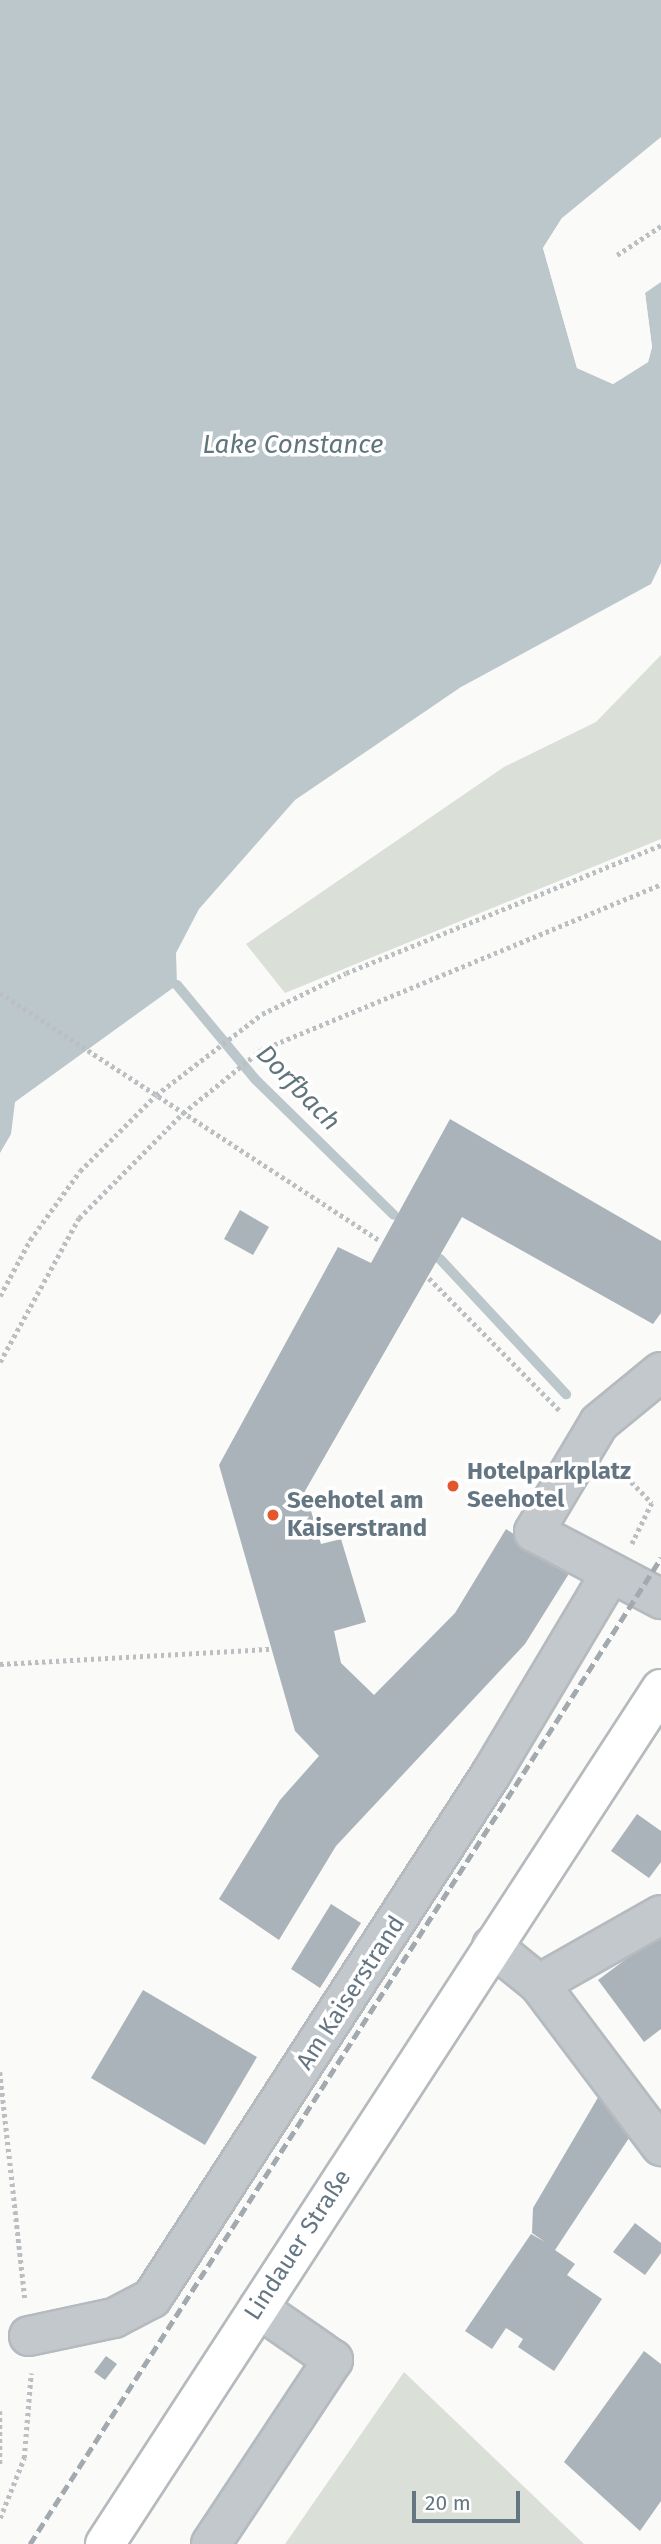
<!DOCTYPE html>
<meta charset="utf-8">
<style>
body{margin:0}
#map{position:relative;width:661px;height:2544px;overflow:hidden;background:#fafaf8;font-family:"Fira Sans",sans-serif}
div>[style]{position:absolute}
.green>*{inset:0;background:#dadfd7}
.water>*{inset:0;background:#bbc7cb}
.pier>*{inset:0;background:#fafaf8}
.stream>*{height:10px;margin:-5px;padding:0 5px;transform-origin:5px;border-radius:5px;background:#bbc7cb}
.building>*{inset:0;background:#aab3b9}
.path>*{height:4.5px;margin-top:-2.25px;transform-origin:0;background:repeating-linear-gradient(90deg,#bbbfc2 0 3.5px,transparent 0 7px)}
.roads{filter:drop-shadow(2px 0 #b5babe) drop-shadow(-2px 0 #b5babe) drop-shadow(0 2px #b5babe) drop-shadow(0 -2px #b5babe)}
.minor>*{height:38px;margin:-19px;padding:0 19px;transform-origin:19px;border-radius:19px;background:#c3c8cc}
.major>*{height:38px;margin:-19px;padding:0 19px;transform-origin:19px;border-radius:19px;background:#fff}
.rail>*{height:5px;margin-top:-2.5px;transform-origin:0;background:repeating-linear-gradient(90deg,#a2aab0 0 10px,transparent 0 15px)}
.dots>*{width:19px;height:19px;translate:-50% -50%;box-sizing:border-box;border:4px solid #fff;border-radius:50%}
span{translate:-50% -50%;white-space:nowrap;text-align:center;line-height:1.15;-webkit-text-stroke:7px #fff;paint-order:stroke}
.poi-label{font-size:24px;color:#657683;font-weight:700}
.left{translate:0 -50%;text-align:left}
.street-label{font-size:24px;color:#657683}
.water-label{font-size:26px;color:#60757c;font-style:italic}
.scale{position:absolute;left:412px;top:2491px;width:108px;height:32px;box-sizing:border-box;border:4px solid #657683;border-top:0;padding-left:9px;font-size:21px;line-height:24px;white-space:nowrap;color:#657683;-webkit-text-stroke:5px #fff;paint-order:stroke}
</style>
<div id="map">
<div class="green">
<i style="clip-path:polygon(661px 655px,661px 839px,285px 993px,246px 944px,504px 767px,596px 722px)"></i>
<i style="clip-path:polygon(404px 2372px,584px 2544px,285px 2544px)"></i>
</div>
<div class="water">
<i style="clip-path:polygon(0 0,661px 0,661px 137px,562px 218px,543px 248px,577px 368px,613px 384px,648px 362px,652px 347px,645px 293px,661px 282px,661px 563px,651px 584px,461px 687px,295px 800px,199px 909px,176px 953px,177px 985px,15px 1102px,11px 1134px,0 1153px)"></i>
</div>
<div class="pier">
<i style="clip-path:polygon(562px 218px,567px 218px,547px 249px,580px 366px,613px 380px,644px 360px,645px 293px,652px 347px,648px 362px,613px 384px,577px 368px,543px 248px)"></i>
</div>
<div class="stream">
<i style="left:177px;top:985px;width:122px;rotate:50.3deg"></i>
<i style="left:255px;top:1079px;width:194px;rotate:44.4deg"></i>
<i style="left:440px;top:1259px;width:185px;rotate:47deg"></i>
</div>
<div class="building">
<i style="clip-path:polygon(450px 1119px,661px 1241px,661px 1313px,653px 1324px,462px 1217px,305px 1491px,321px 1544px,341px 1539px,366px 1622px,334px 1631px,341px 1663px,374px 1695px,455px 1613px,506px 1529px,570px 1572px,525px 1644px,336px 1846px,279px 1940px,219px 1899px,280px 1800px,319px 1756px,295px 1731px,219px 1465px,338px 1247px,371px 1263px)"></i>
<i style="clip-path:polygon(240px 1210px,269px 1227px,253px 1255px,224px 1239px)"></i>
<i style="clip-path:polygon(637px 1814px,661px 1831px,661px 1862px,649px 1878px,611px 1851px)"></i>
<i style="clip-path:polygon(331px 1904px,361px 1923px,320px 1988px,291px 1969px)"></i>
<i style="clip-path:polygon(661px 1933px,661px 2029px,644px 2042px,598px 1980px)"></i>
<i style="clip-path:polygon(143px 1990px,257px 2057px,205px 2145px,91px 2078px)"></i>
<i style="clip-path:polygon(603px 2089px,629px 2138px,555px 2250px,575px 2264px,567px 2275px,602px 2299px,554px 2371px,518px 2347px,523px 2339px,506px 2328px,492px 2349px,465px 2331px,531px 2234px,545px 2242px,532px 2233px,533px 2208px)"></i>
<i style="clip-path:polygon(635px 2223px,661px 2243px,661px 2253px,645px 2275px,613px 2252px)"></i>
<i style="clip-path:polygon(644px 2351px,661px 2364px,661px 2501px,640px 2531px,564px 2462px)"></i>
<i style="clip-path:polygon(106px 2356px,117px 2364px,105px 2380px,94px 2372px)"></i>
</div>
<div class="path">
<i style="left:617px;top:255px;width:53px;rotate:-33.4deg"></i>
<i style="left:0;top:993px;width:454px;rotate:33.1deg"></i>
<i style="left:429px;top:1278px;width:188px;rotate:45.4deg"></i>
<i style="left:0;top:1296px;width:64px;rotate:-61.8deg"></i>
<i style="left:30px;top:1240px;width:85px;rotate:-54.1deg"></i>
<i style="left:80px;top:1171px;width:107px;rotate:-45deg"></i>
<i style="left:156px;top:1095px;width:133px;rotate:-37.4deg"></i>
<i style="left:262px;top:1014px;width:93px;rotate:-26deg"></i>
<i style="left:346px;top:973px;width:340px;rotate:-22.1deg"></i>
<i style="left:0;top:1362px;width:164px;rotate:-61.3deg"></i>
<i style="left:79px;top:1218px;width:148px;rotate:-45.3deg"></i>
<i style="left:183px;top:1113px;width:100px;rotate:-38.9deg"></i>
<i style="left:261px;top:1050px;width:433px;rotate:-22.5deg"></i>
<i style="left:617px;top:1467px;width:50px;rotate:45.8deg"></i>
<i style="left:652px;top:1503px;width:46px;rotate:116deg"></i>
<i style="left:0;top:1664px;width:272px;rotate:-3.2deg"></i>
<i style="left:0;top:2072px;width:227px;rotate:83.7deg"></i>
<i style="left:0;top:2411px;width:55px;rotate:90deg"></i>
<i style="left:0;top:2518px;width:65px;rotate:-68.2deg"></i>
<i style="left:24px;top:2458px;width:85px;rotate:-85.3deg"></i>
</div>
<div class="roads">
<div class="minor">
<i style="left:661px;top:1372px;width:80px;rotate:140.6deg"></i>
<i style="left:599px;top:1423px;width:127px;rotate:120.8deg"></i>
<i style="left:534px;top:1532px;width:144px;rotate:27.8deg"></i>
<i style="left:492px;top:1946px;width:60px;rotate:39deg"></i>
<i style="left:539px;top:1984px;width:203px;rotate:53deg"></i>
<i style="left:539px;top:1984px;width:140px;rotate:-29.5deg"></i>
<i style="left:29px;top:2336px;width:87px;rotate:-12deg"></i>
<i style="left:114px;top:2318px;width:43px;rotate:-27.8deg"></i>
<i style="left:152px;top:2298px;width:624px;rotate:-57.1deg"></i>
<i style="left:491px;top:1774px;width:234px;rotate:-59.2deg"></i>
<i style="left:211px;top:2544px;width:221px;rotate:-56.5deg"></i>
<i style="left:333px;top:2360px;width:91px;rotate:-145.3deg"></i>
</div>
<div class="major">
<i style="left:105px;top:2544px;width:1020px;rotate:-56.96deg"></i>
</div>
</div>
<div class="rail">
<i style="left:30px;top:2544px;width:1171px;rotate:-57.38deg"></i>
</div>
<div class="dots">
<i style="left:453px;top:1486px;background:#e4572e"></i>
<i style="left:273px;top:1515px;background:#e4572e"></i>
</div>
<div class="poi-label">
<span class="left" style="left:467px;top:1486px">Hotelparkplatz<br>Seehotel</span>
<span class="left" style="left:287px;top:1515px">Seehotel am<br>Kaiserstrand</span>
</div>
<div class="street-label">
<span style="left:351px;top:1993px;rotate:-57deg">Am Kaiserstrand</span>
<span style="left:298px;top:2245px;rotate:-57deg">Lindauer Straße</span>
</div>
<div class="water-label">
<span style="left:293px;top:445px">Lake Constance</span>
<span style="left:298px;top:1088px;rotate:46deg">Dorfbach</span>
</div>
<div class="scale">20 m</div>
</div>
